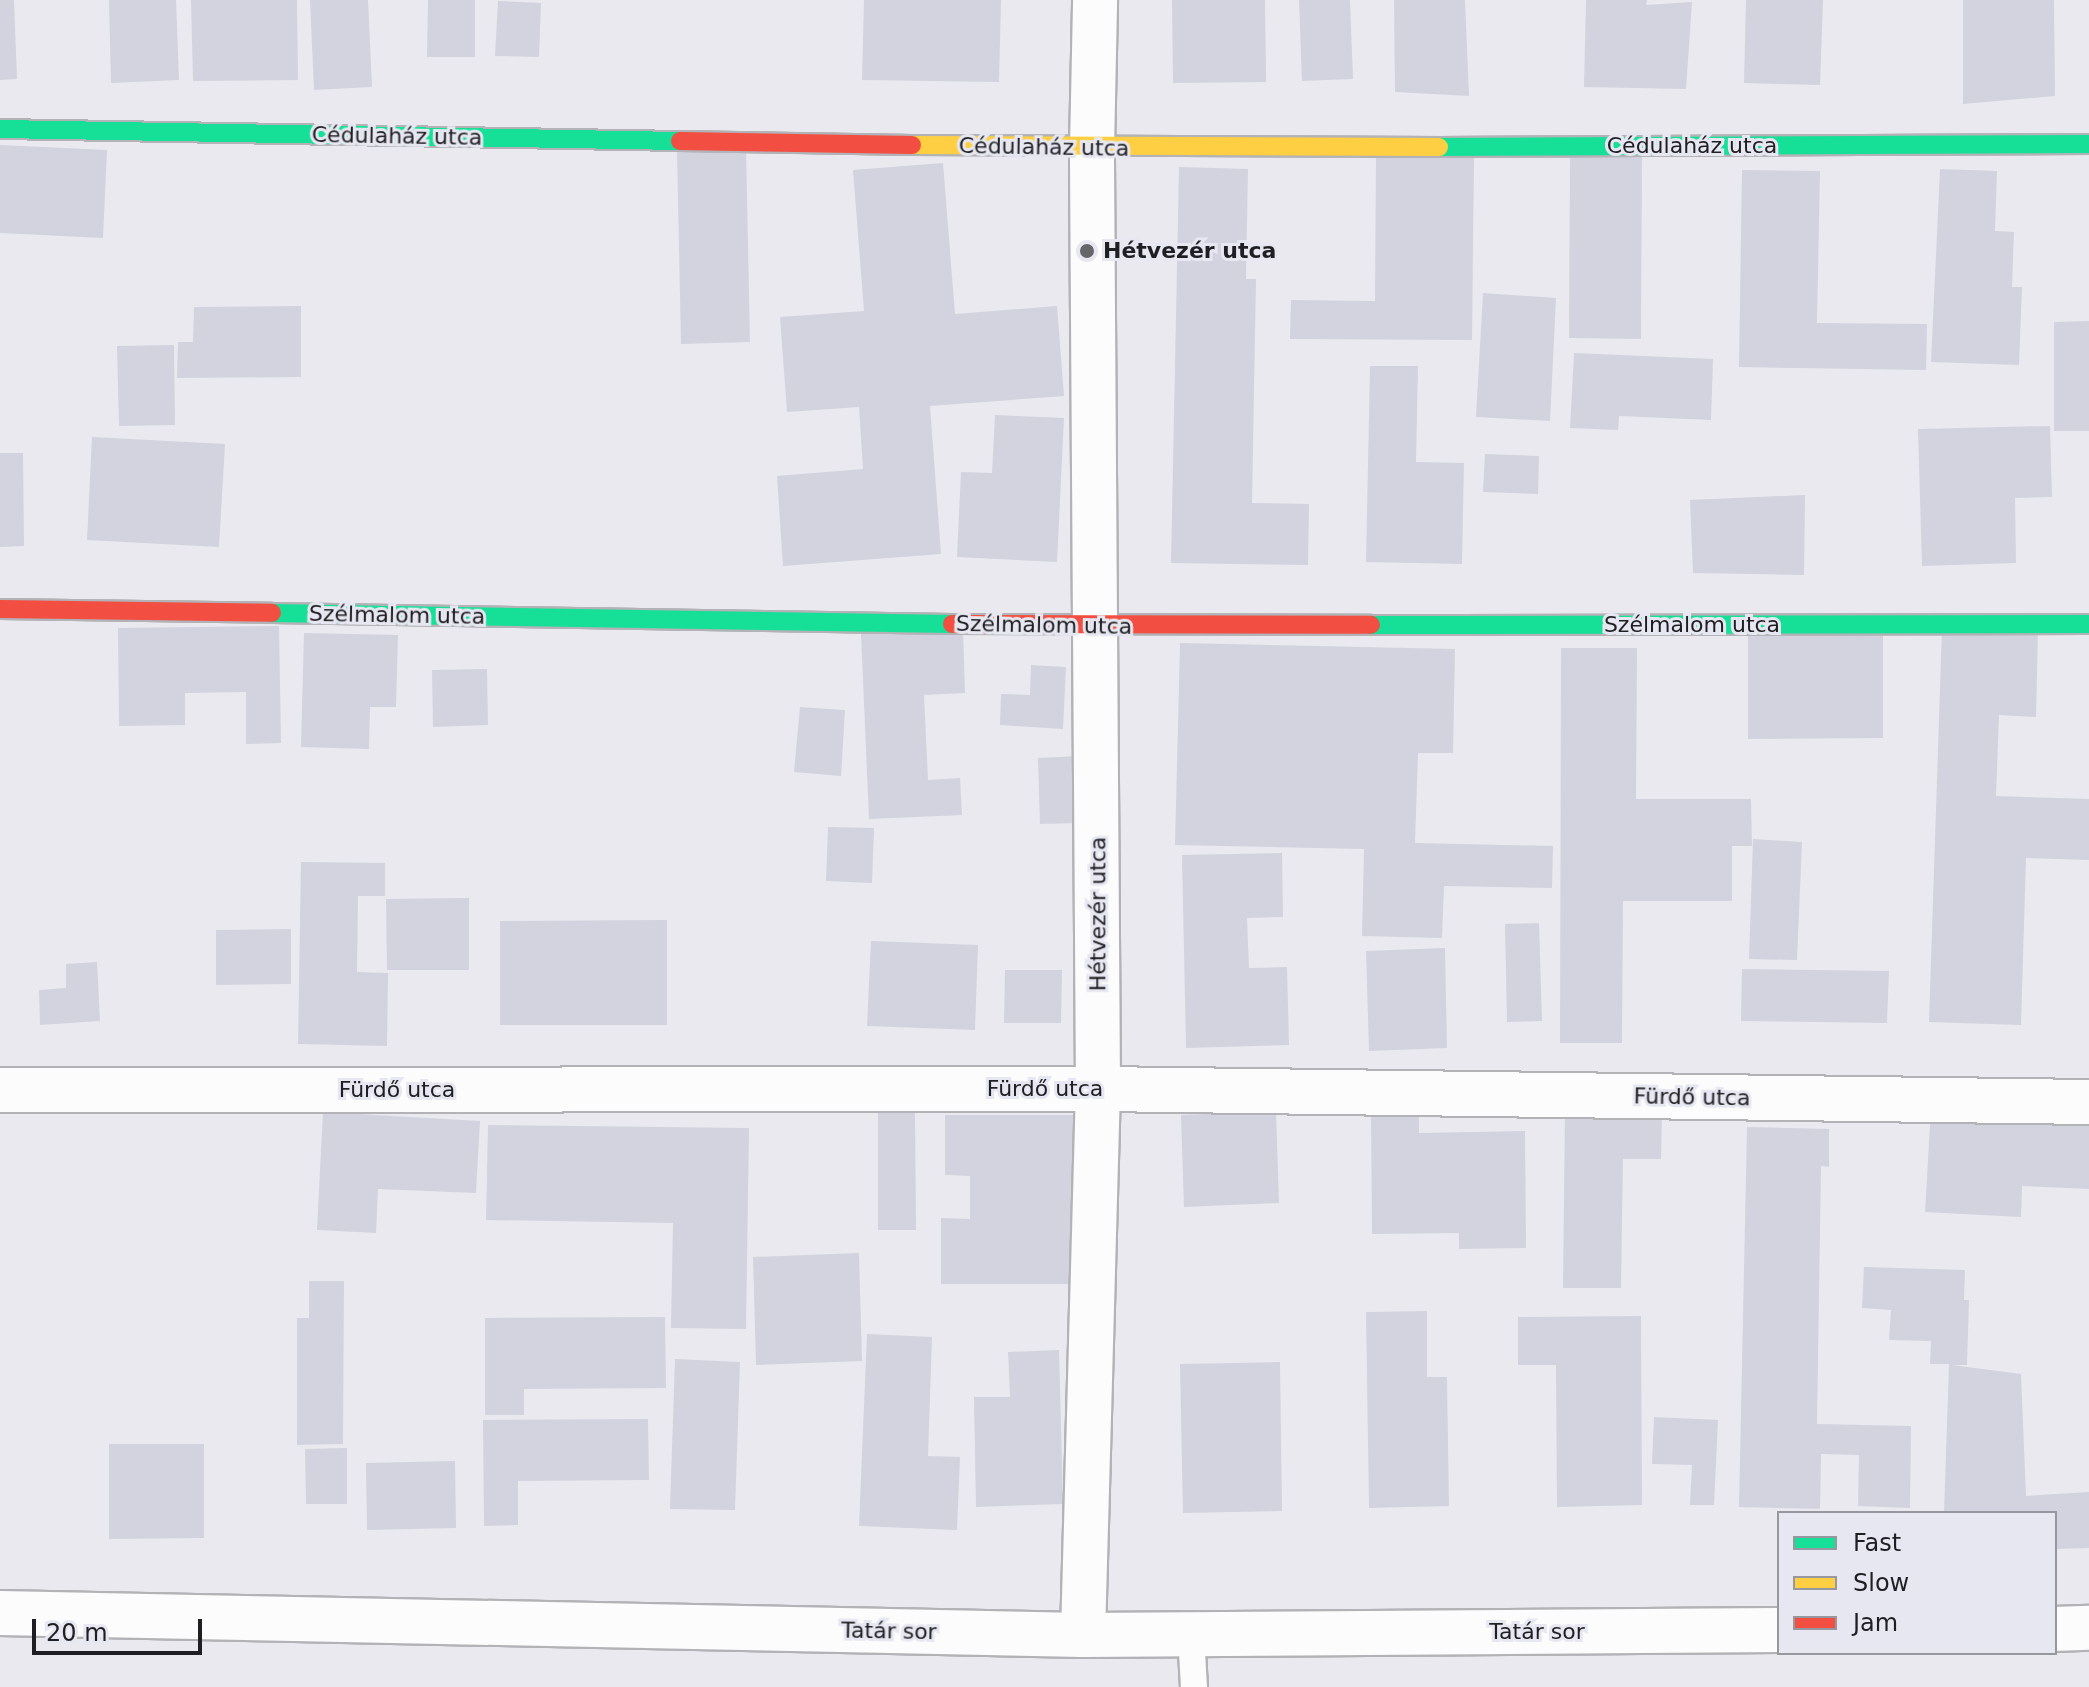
<!DOCTYPE html>
<meta charset="utf-8">
<style>
body{margin:0}
#map{position:relative;width:2089px;height:1687px;overflow:hidden;background:#e9e9ef;font-family:"DejaVu Sans",sans-serif}
div>[style]{position:absolute}
.building>*{inset:0;background:#d3d3df}
.roads{filter:drop-shadow(2px 0 #b3b3b7) drop-shadow(-2px 0 #b3b3b7) drop-shadow(0 2px #b3b3b7) drop-shadow(0 -2px #b3b3b7)}
.lane>*{height:26px;margin:-13px;padding:0 13px;transform-origin:13px;border-radius:13px;background:#fcfcfd}
.street>*{height:44px;margin:-22px;padding:0 22px;transform-origin:22px;border-radius:22px;background:#fcfcfd}
.fast>*{height:18px;margin:-9px;padding:0 9px;transform-origin:9px;border-radius:9px;background:#16e098}
.slow>*{height:18px;margin:-9px;padding:0 9px;transform-origin:9px;border-radius:9px;background:#ffcf43}
.jam>*{height:18px;margin:-9px;padding:0 9px;transform-origin:9px;border-radius:9px;background:#f24e42}
.dots>*{width:22px;height:22px;translate:-50% -50%;box-sizing:border-box;border:4px solid #e7e7f1;border-radius:50%}
span{translate:-50% -50%;white-space:nowrap;text-align:center;line-height:1.15;-webkit-text-stroke:6px #e7e7f1;paint-order:stroke}
.street-label{font-size:22px;color:#1f1f23}
.poi-label{font-size:22px;color:#1f1f23;font-weight:700}
.left{translate:0 -50%;text-align:left}
.legend{position:absolute;left:1777px;top:1511px;width:280px;height:144px;box-sizing:border-box;background:#e7e7f1;border:2px solid #97979f;margin:0;padding:10px 14px;list-style:none;font-size:24px;color:#1f1f23}
.legend li{display:flex;align-items:center;gap:16px;height:40px}
.legend b{width:40px;border:2px solid #97979f}
.scale{position:absolute;left:32px;top:1619px;width:170px;height:36px;box-sizing:border-box;border:4px solid #1f1f23;border-top:0;padding-left:10px;font-size:24px;line-height:28px;white-space:nowrap;color:#1f1f23;-webkit-text-stroke:6px #e7e7f1;paint-order:stroke}
</style>
<div id="map">
<div class="building">
<i style="clip-path:polygon(0 0,14px 0,17px 79px,0 80px)"></i>
<i style="clip-path:polygon(109px 0,176px 0,179px 80px,111px 83px)"></i>
<i style="clip-path:polygon(191px 0,297px 0,298px 80px,193px 81px)"></i>
<i style="clip-path:polygon(310px 0,368px 0,372px 87px,314px 90px)"></i>
<i style="clip-path:polygon(428px 0,475px 0,475px 57px,427px 57px)"></i>
<i style="clip-path:polygon(864px 0,1001px 0,999px 82px,862px 80px)"></i>
<i style="clip-path:polygon(1172px 0,1265px 0,1266px 82px,1173px 83px)"></i>
<i style="clip-path:polygon(1299px 0,1350px 0,1353px 79px,1302px 81px)"></i>
<i style="clip-path:polygon(1394px 0,1465px 0,1469px 96px,1395px 92px)"></i>
<i style="clip-path:polygon(1586px 0,1647px 0,1646px 5px,1692px 2px,1686px 89px,1584px 87px)"></i>
<i style="clip-path:polygon(1746px 0,1823px 0,1820px 85px,1744px 83px)"></i>
<i style="clip-path:polygon(1963px 0,2054px 0,2055px 96px,1963px 104px)"></i>
<i style="clip-path:polygon(498px 1px,541px 3px,539px 57px,495px 56px)"></i>
<i style="clip-path:polygon(0 145px,107px 150px,103px 238px,0 233px)"></i>
<i style="clip-path:polygon(746px 149px,750px 342px,681px 344px,677px 150px)"></i>
<i style="clip-path:polygon(1570px 150px,1642px 151px,1641px 339px,1569px 338px)"></i>
<i style="clip-path:polygon(1376px 156px,1474px 157px,1472px 340px,1290px 339px,1291px 300px,1375px 301px)"></i>
<i style="clip-path:polygon(943px 163px,955px 314px,1057px 306px,1064px 396px,930px 406px,941px 554px,783px 566px,777px 476px,863px 469px,859px 407px,787px 412px,780px 317px,864px 311px,853px 170px)"></i>
<i style="clip-path:polygon(1179px 167px,1248px 169px,1246px 279px,1256px 279px,1252px 503px,1309px 504px,1308px 565px,1171px 563px)"></i>
<i style="clip-path:polygon(1940px 169px,1997px 171px,1995px 231px,2014px 232px,2012px 287px,2022px 287px,2019px 365px,1931px 362px)"></i>
<i style="clip-path:polygon(1742px 170px,1820px 171px,1817px 323px,1927px 324px,1926px 370px,1739px 367px)"></i>
<i style="clip-path:polygon(1483px 293px,1556px 298px,1550px 421px,1476px 417px)"></i>
<i style="clip-path:polygon(301px 306px,301px 377px,177px 378px,178px 342px,193px 342px,194px 307px)"></i>
<i style="clip-path:polygon(2089px 321px,2089px 431px,2054px 431px,2054px 322px)"></i>
<i style="clip-path:polygon(174px 345px,175px 425px,119px 426px,117px 346px)"></i>
<i style="clip-path:polygon(1574px 353px,1713px 359px,1711px 420px,1619px 416px,1618px 430px,1570px 428px)"></i>
<i style="clip-path:polygon(1370px 366px,1418px 366px,1416px 462px,1464px 463px,1462px 564px,1366px 562px)"></i>
<i style="clip-path:polygon(995px 415px,1064px 418px,1057px 562px,957px 557px,961px 472px,992px 473px)"></i>
<i style="clip-path:polygon(2050px 426px,2052px 497px,2015px 498px,2016px 563px,1922px 566px,1918px 429px)"></i>
<i style="clip-path:polygon(92px 437px,225px 444px,219px 547px,87px 540px)"></i>
<i style="clip-path:polygon(0 453px,23px 453px,24px 546px,0 547px)"></i>
<i style="clip-path:polygon(1485px 454px,1539px 456px,1538px 494px,1483px 492px)"></i>
<i style="clip-path:polygon(1805px 495px,1804px 575px,1693px 573px,1690px 500px)"></i>
<i style="clip-path:polygon(279px 626px,281px 743px,246px 744px,246px 692px,185px 693px,185px 725px,119px 726px,118px 628px)"></i>
<i style="clip-path:polygon(1942px 628px,2038px 630px,2036px 717px,1999px 715px,1996px 796px,2089px 799px,2089px 860px,2026px 858px,2021px 1025px,1929px 1022px)"></i>
<i style="clip-path:polygon(963px 629px,965px 693px,924px 695px,928px 780px,960px 778px,962px 815px,869px 819px,861px 633px)"></i>
<i style="clip-path:polygon(1748px 630px,1883px 630px,1883px 738px,1748px 739px)"></i>
<i style="clip-path:polygon(304px 633px,398px 635px,396px 707px,370px 707px,369px 749px,301px 747px)"></i>
<i style="clip-path:polygon(1180px 643px,1455px 649px,1453px 753px,1418px 753px,1415px 843px,1553px 846px,1552px 888px,1444px 886px,1442px 938px,1362px 936px,1364px 849px,1175px 845px)"></i>
<i style="clip-path:polygon(1561px 648px,1637px 648px,1636px 799px,1751px 799px,1752px 846px,1732px 846px,1732px 901px,1623px 901px,1622px 1043px,1560px 1043px)"></i>
<i style="clip-path:polygon(1031px 665px,1066px 667px,1063px 729px,1000px 725px,1001px 694px,1030px 695px)"></i>
<i style="clip-path:polygon(487px 669px,488px 725px,433px 727px,432px 670px)"></i>
<i style="clip-path:polygon(800px 707px,845px 710px,841px 776px,794px 772px)"></i>
<i style="clip-path:polygon(1079px 756px,1081px 823px,1040px 824px,1038px 758px)"></i>
<i style="clip-path:polygon(828px 827px,874px 828px,872px 883px,826px 881px)"></i>
<i style="clip-path:polygon(1753px 839px,1802px 842px,1797px 960px,1749px 959px)"></i>
<i style="clip-path:polygon(1282px 853px,1283px 917px,1247px 918px,1249px 968px,1287px 967px,1289px 1045px,1186px 1048px,1182px 855px)"></i>
<i style="clip-path:polygon(301px 862px,385px 863px,385px 896px,358px 896px,357px 972px,388px 973px,387px 1046px,298px 1044px)"></i>
<i style="clip-path:polygon(469px 898px,469px 970px,387px 970px,386px 899px)"></i>
<i style="clip-path:polygon(667px 920px,667px 1025px,500px 1025px,500px 921px)"></i>
<i style="clip-path:polygon(1539px 923px,1542px 1021px,1507px 1022px,1505px 924px)"></i>
<i style="clip-path:polygon(291px 929px,291px 984px,216px 985px,216px 930px)"></i>
<i style="clip-path:polygon(871px 941px,978px 945px,975px 1030px,867px 1026px)"></i>
<i style="clip-path:polygon(1445px 948px,1447px 1048px,1369px 1051px,1366px 951px)"></i>
<i style="clip-path:polygon(97px 962px,100px 1021px,40px 1025px,39px 990px,66px 988px,66px 964px)"></i>
<i style="clip-path:polygon(1742px 969px,1889px 971px,1887px 1023px,1741px 1021px)"></i>
<i style="clip-path:polygon(1005px 970px,1062px 970px,1061px 1023px,1004px 1023px)"></i>
<i style="clip-path:polygon(1931px 1108px,2089px 1115px,2089px 1189px,2022px 1186px,2021px 1217px,1925px 1212px)"></i>
<i style="clip-path:polygon(1565px 1109px,1662px 1110px,1661px 1159px,1623px 1159px,1621px 1288px,1563px 1288px)"></i>
<i style="clip-path:polygon(1371px 1110px,1419px 1110px,1419px 1133px,1525px 1131px,1526px 1248px,1459px 1249px,1459px 1233px,1372px 1234px)"></i>
<i style="clip-path:polygon(1276px 1111px,1279px 1203px,1184px 1207px,1181px 1115px)"></i>
<i style="clip-path:polygon(323px 1112px,480px 1121px,476px 1193px,378px 1189px,376px 1233px,317px 1230px)"></i>
<i style="clip-path:polygon(878px 1113px,915px 1113px,916px 1230px,878px 1230px)"></i>
<i style="clip-path:polygon(945px 1115px,1074px 1115px,1074px 1284px,941px 1284px,941px 1218px,970px 1219px,970px 1176px,945px 1175px)"></i>
<i style="clip-path:polygon(488px 1125px,749px 1128px,746px 1329px,671px 1328px,673px 1223px,486px 1220px)"></i>
<i style="clip-path:polygon(1747px 1127px,1829px 1129px,1829px 1167px,1821px 1166px,1817px 1424px,1911px 1426px,1910px 1508px,1858px 1506px,1859px 1455px,1821px 1454px,1820px 1509px,1739px 1507px)"></i>
<i style="clip-path:polygon(859px 1253px,862px 1361px,756px 1365px,753px 1257px)"></i>
<i style="clip-path:polygon(1864px 1267px,1965px 1270px,1964px 1300px,1969px 1300px,1967px 1365px,1952px 1365px,2021px 1374px,2026px 1496px,2089px 1492px,2089px 1548px,2055px 1549px,2055px 1513px,1944px 1513px,1949px 1364px,1930px 1364px,1931px 1341px,1889px 1340px,1891px 1310px,1862px 1308px)"></i>
<i style="clip-path:polygon(309px 1281px,344px 1281px,343px 1444px,297px 1445px,297px 1318px,309px 1318px)"></i>
<i style="clip-path:polygon(1427px 1311px,1427px 1377px,1447px 1377px,1449px 1506px,1369px 1508px,1366px 1312px)"></i>
<i style="clip-path:polygon(1641px 1316px,1642px 1505px,1557px 1507px,1556px 1365px,1518px 1365px,1518px 1317px)"></i>
<i style="clip-path:polygon(665px 1317px,666px 1388px,524px 1389px,524px 1415px,485px 1415px,485px 1318px)"></i>
<i style="clip-path:polygon(867px 1334px,932px 1337px,928px 1456px,960px 1457px,957px 1530px,859px 1526px)"></i>
<i style="clip-path:polygon(1059px 1350px,1063px 1504px,976px 1507px,974px 1397px,1010px 1397px,1008px 1352px)"></i>
<i style="clip-path:polygon(675px 1359px,740px 1362px,735px 1510px,670px 1509px)"></i>
<i style="clip-path:polygon(1280px 1362px,1282px 1511px,1183px 1513px,1180px 1364px)"></i>
<i style="clip-path:polygon(1654px 1417px,1718px 1420px,1714px 1505px,1690px 1505px,1692px 1465px,1652px 1464px)"></i>
<i style="clip-path:polygon(648px 1419px,649px 1480px,518px 1481px,518px 1525px,484px 1526px,483px 1420px)"></i>
<i style="clip-path:polygon(109px 1444px,204px 1444px,204px 1538px,109px 1539px)"></i>
<i style="clip-path:polygon(347px 1448px,347px 1504px,306px 1504px,305px 1449px)"></i>
<i style="clip-path:polygon(455px 1461px,456px 1528px,367px 1530px,366px 1463px)"></i>
</div>
<div class="roads">
<div class="lane">
<i style="left:1191px;top:1634px;width:53px;rotate:86.8deg"></i>
</div>
<div class="street">
<i style="left:0;top:1090px;width:1098px;rotate:-0.05deg"></i>
<i style="left:1098px;top:1089px;width:991px;rotate:0.75deg"></i>
<i style="left:0;top:1613px;width:1083px;rotate:1.16deg"></i>
<i style="left:1083px;top:1635px;width:696px;rotate:-0.41deg"></i>
<i style="left:2055px;top:1629px;width:34px;rotate:-2deg"></i>
<i style="left:1083px;top:1635px;width:546px;rotate:-88.43deg"></i>
<i style="left:1098px;top:1089px;width:941px;rotate:-90.37deg"></i>
<i style="left:1092px;top:148px;width:148px;rotate:-88.8deg"></i>
</div>
<div class="fast">
<i style="left:0;top:129px;width:680px;rotate:1.01deg"></i>
<i style="left:1439px;top:147px;width:650px;rotate:-0.26deg"></i>
<i style="left:272px;top:613px;width:680px;rotate:0.93deg"></i>
<i style="left:1371px;top:625px;width:718px;rotate:-0.08deg"></i>
</div>
<div class="slow">
<i style="left:912px;top:145px;width:527px;rotate:0.22deg"></i>
</div>
<div class="jam">
<i style="left:680px;top:141px;width:232px;rotate:1deg"></i>
<i style="left:0;top:609px;width:272px;rotate:0.8deg"></i>
<i style="left:952px;top:624px;width:419px;rotate:0.1deg"></i>
</div>
</div>
<div class="dots">
<i style="left:1087px;top:251px;background:#66666a"></i>
</div>
<div class="street-label">
<span style="left:397px;top:136px;rotate:1deg">Cédulaház utca</span>
<span style="left:1692px;top:146px">Cédulaház utca</span>
<span style="left:1044px;top:147px;rotate:1deg">Cédulaház utca</span>
<span style="left:397px;top:615px;rotate:1deg">Szélmalom utca</span>
<span style="left:1044px;top:625px;rotate:1deg">Szélmalom utca</span>
<span style="left:1692px;top:625px">Szélmalom utca</span>
<span style="left:1098px;top:914px;rotate:-90deg">Hétvezér utca</span>
<span style="left:1045px;top:1089px">Fürdő utca</span>
<span style="left:397px;top:1090px">Fürdő utca</span>
<span style="left:1692px;top:1097px;rotate:1deg">Fürdő utca</span>
<span style="left:889px;top:1631px;rotate:1deg">Tatár sor</span>
<span style="left:1537px;top:1632px">Tatár sor</span>
</div>
<div class="poi-label">
<span class="left" style="left:1103px;top:251px">Hétvezér utca</span>
</div>
<ul class="legend">
<li><b style="height:10px;background:#16e098"></b>Fast</li>
<li><b style="height:10px;background:#ffcf43"></b>Slow</li>
<li><b style="height:10px;background:#f24e42"></b>Jam</li>
</ul>
<div class="scale">20 m</div>
</div>
